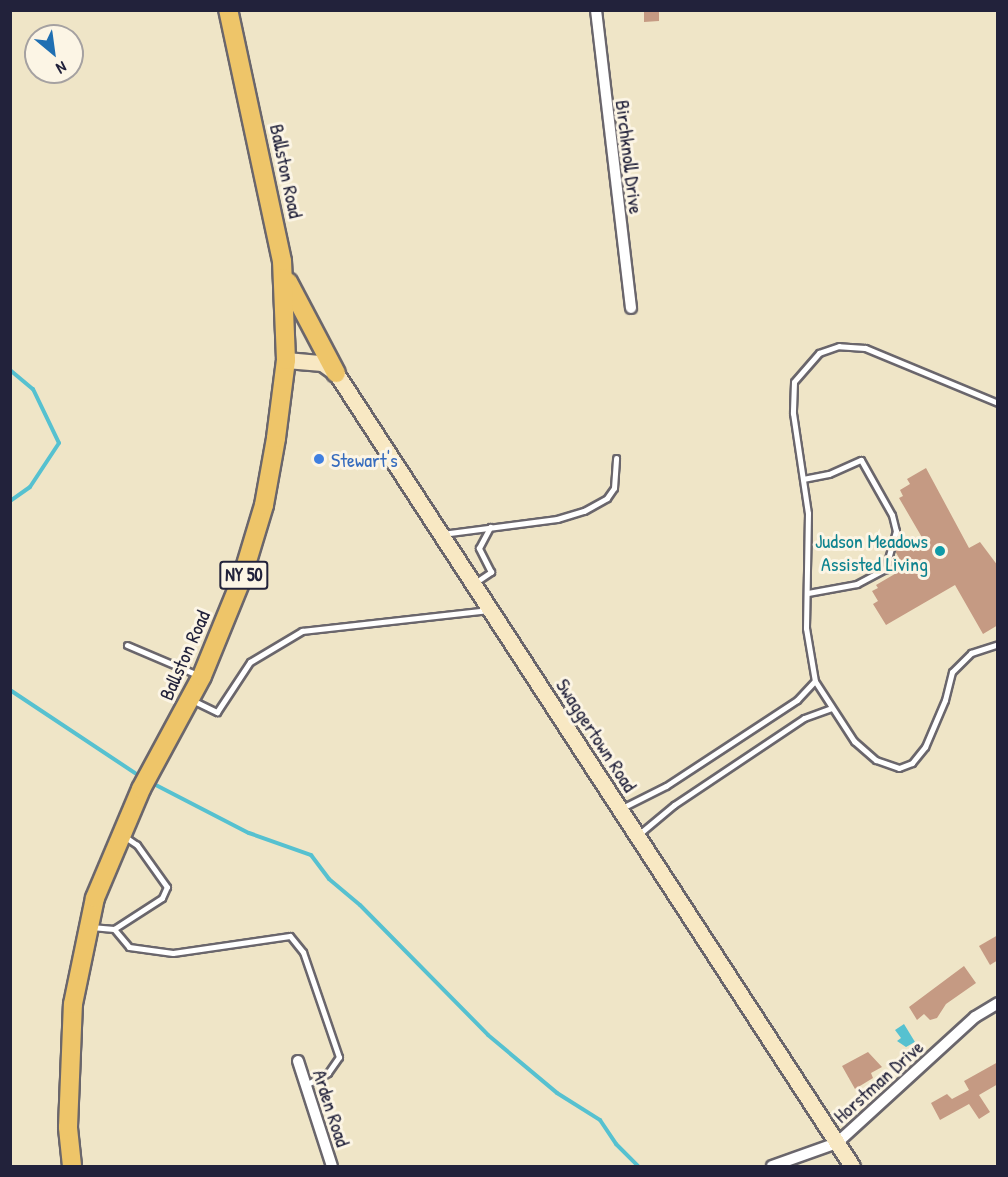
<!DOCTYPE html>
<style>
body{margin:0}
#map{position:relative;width:1008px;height:1177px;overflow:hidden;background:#efe5c7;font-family:"Patrick Hand",sans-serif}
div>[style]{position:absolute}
.water>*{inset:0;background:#56c1d0}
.stream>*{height:4px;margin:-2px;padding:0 2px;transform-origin:2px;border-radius:2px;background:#56c1d0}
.building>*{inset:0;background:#c59a83}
.roads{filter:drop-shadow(2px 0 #6a666c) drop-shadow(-2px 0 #6a666c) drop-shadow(0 2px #6a666c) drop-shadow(0 -2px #6a666c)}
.lane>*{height:5px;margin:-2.5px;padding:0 2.5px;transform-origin:2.5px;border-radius:2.5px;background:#fff}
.street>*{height:10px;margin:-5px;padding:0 5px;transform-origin:5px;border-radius:5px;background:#fff}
.secondary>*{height:15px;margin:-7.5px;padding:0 7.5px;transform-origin:7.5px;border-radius:7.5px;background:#f8e8c3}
.primary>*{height:18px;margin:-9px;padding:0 9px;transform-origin:9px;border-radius:9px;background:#eec569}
.dots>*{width:16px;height:16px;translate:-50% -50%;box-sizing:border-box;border:3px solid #fcf5e5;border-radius:50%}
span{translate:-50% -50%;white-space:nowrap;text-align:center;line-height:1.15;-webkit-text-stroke:6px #fcf5e5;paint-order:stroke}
.shield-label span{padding:2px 4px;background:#fcf5e5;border:2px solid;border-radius:4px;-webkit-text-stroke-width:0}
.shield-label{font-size:18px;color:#22223b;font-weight:700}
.street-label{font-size:20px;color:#22223b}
.shop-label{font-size:20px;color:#366cbe}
.left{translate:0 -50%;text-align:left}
.culture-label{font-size:20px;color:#0d838f}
.right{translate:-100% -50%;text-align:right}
.frame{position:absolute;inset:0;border:12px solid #22223b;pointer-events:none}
.north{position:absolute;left:24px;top:24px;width:60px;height:60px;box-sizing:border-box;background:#fcf5e5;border:2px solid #a5a1a1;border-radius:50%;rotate:151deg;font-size:16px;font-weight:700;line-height:24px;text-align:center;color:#22223b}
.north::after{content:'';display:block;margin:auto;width:21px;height:27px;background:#1f6fb2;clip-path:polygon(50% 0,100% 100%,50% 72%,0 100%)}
</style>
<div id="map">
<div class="water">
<i style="clip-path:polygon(904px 1024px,915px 1042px,906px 1047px,897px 1041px,901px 1038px,895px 1030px)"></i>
</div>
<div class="stream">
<i style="left:10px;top:370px;width:30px;rotate:40deg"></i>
<i style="left:33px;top:389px;width:60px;rotate:64.3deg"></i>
<i style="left:59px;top:443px;width:53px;rotate:123.4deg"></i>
<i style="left:30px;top:487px;width:24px;rotate:145deg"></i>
<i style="left:10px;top:690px;width:157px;rotate:33.6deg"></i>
<i style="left:150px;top:782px;width:111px;rotate:27.3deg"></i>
<i style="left:249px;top:833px;width:66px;rotate:19.5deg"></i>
<i style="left:311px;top:855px;width:30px;rotate:53deg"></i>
<i style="left:329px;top:879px;width:40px;rotate:40deg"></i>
<i style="left:360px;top:905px;width:182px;rotate:45.4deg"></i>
<i style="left:488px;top:1035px;width:90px;rotate:40deg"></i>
<i style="left:557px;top:1093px;width:51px;rotate:32.1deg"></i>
<i style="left:600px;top:1120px;width:29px;rotate:56deg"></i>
<i style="left:616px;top:1144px;width:31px;rotate:45deg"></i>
</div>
<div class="building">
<i style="clip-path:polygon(644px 10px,659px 10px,659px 21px,644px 22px)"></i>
<i style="clip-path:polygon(926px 468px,969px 548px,980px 542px,998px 566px,998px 625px,983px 634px,955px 585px,886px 625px,873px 604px,878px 601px,872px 591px,878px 588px,876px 585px,905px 568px,895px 551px,899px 539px,927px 546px,899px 498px,903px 496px,900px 490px,910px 484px,907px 479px)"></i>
<i style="clip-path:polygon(998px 935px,998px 960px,990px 965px,979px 946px)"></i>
<i style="clip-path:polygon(964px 966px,976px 983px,946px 1004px,937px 1018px,930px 1020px,924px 1014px,917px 1020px,909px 1007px)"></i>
<i style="clip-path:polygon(868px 1052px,882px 1067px,871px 1073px,873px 1078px,855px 1089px,842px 1066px)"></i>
<i style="clip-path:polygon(998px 1062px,998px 1084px,979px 1095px,990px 1112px,979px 1119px,969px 1104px,940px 1120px,931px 1103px,947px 1094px,952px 1099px,969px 1090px,964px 1081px)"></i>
</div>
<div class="roads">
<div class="lane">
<i style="left:998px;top:403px;width:144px;rotate:-157.5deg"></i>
<i style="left:865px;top:348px;width:26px;rotate:-176deg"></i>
<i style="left:839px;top:346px;width:21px;rotate:161deg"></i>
<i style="left:819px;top:353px;width:38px;rotate:131deg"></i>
<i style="left:794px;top:382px;width:31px;rotate:92deg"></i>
<i style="left:793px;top:413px;width:101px;rotate:81.5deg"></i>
<i style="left:808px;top:513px;width:115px;rotate:91deg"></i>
<i style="left:806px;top:628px;width:54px;rotate:80.4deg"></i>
<i style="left:815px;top:681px;width:72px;rotate:57deg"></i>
<i style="left:854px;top:741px;width:29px;rotate:41deg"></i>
<i style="left:876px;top:760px;width:24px;rotate:19deg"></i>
<i style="left:899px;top:768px;width:14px;rotate:-21deg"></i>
<i style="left:912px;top:763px;width:21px;rotate:-51deg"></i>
<i style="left:925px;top:747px;width:51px;rotate:-66.9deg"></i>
<i style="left:945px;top:700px;width:29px;rotate:-76deg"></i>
<i style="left:952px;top:672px;width:27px;rotate:-45deg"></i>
<i style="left:971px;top:653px;width:28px;rotate:-18deg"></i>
<i style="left:803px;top:479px;width:26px;rotate:-11deg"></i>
<i style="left:829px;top:474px;width:35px;rotate:-24deg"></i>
<i style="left:861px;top:460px;width:63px;rotate:60.6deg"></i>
<i style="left:892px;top:515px;width:16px;rotate:76deg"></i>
<i style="left:896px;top:531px;width:40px;rotate:106deg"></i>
<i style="left:885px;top:569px;width:32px;rotate:152deg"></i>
<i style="left:857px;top:584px;width:50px;rotate:169.6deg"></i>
<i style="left:442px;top:534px;width:116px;rotate:-7.4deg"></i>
<i style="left:557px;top:519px;width:28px;rotate:-17deg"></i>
<i style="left:584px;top:511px;width:26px;rotate:-29deg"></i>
<i style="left:607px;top:498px;width:12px;rotate:-55deg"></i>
<i style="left:614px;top:488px;width:30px;rotate:-86deg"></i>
<i style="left:473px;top:584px;width:22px;rotate:-34deg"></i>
<i style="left:491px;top:572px;width:27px;rotate:-117deg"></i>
<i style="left:479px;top:548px;width:24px;rotate:-62deg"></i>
<i style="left:127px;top:645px;width:79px;rotate:23deg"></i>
<i style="left:192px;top:700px;width:28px;rotate:26deg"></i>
<i style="left:217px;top:712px;width:60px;rotate:-56.6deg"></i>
<i style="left:250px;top:662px;width:61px;rotate:-30.8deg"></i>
<i style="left:302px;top:631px;width:188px;rotate:-6.4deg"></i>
<i style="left:622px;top:808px;width:49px;rotate:-26.6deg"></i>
<i style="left:666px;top:786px;width:157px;rotate:-33.3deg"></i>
<i style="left:797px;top:700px;width:26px;rotate:-47deg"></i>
<i style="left:638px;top:835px;width:47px;rotate:-39.8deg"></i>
<i style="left:674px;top:805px;width:156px;rotate:-33.8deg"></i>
<i style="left:804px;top:718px;width:29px;rotate:-20deg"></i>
<i style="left:91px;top:927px;width:23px;rotate:5deg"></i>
<i style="left:114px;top:929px;width:23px;rotate:50deg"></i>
<i style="left:129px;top:947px;width:44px;rotate:7.8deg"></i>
<i style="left:173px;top:953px;width:118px;rotate:-8.3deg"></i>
<i style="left:290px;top:936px;width:21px;rotate:51deg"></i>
<i style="left:303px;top:952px;width:111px;rotate:71.1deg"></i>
<i style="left:339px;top:1057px;width:19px;rotate:125deg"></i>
<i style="left:328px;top:1073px;width:26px;rotate:152deg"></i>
<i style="left:114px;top:929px;width:57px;rotate:-32.9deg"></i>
<i style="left:162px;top:898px;width:12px;rotate:-66deg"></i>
<i style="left:167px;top:887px;width:52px;rotate:-125.5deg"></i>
<i style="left:137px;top:845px;width:14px;rotate:-146deg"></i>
</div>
<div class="street">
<i style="left:596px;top:10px;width:300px;rotate:83.3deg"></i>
<i style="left:298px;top:1061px;width:110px;rotate:72.1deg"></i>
<i style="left:772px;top:1166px;width:69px;rotate:-19.5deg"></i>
<i style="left:837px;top:1143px;width:187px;rotate:-42.4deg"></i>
<i style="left:975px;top:1017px;width:27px;rotate:-31deg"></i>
</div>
<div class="secondary">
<i style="left:286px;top:360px;width:36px;rotate:5deg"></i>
<i style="left:322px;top:363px;width:17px;rotate:36deg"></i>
<i style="left:336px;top:373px;width:946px;rotate:56.95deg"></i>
</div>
<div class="primary">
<i style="left:288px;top:282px;width:103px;rotate:62.2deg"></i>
<i style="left:72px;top:1166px;width:39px;rotate:-96deg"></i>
<i style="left:68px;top:1127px;width:123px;rotate:-87.7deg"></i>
<i style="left:73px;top:1004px;width:108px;rotate:-78.3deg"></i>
<i style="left:95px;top:898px;width:118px;rotate:-67.1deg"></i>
<i style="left:141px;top:789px;width:128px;rotate:-61.6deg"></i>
<i style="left:202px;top:676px;width:106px;rotate:-67.8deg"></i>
<i style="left:242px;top:578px;width:76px;rotate:-73.2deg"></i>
<i style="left:264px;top:505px;width:68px;rotate:-79.8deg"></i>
<i style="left:276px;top:438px;width:79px;rotate:-82.7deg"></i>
<i style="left:286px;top:360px;width:99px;rotate:-92.3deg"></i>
<i style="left:282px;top:261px;width:257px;rotate:-102.1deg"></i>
</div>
</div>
<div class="dots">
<i style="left:319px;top:459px;background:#3f7fe0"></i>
<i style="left:940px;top:551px;background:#0f9aa8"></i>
</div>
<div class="shield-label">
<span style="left:244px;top:575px">NY 50</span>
</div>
<div class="street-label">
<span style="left:630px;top:157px;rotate:83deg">Birchknoll Drive</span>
<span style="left:287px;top:171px;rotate:78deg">Ballston Road</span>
<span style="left:184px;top:655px;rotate:-66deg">Ballston Road</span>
<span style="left:597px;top:735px;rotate:57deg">Swaggertown Road</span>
<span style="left:878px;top:1081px;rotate:-42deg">Horstman Drive</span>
<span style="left:332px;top:1108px;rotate:72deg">Arden Road</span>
</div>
<div class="shop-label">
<span class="left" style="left:331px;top:459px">Stewart's</span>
</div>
<div class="culture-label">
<span class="right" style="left:928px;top:552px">Judson Meadows<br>Assisted Living</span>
</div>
<div class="frame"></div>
<div class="north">N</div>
</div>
